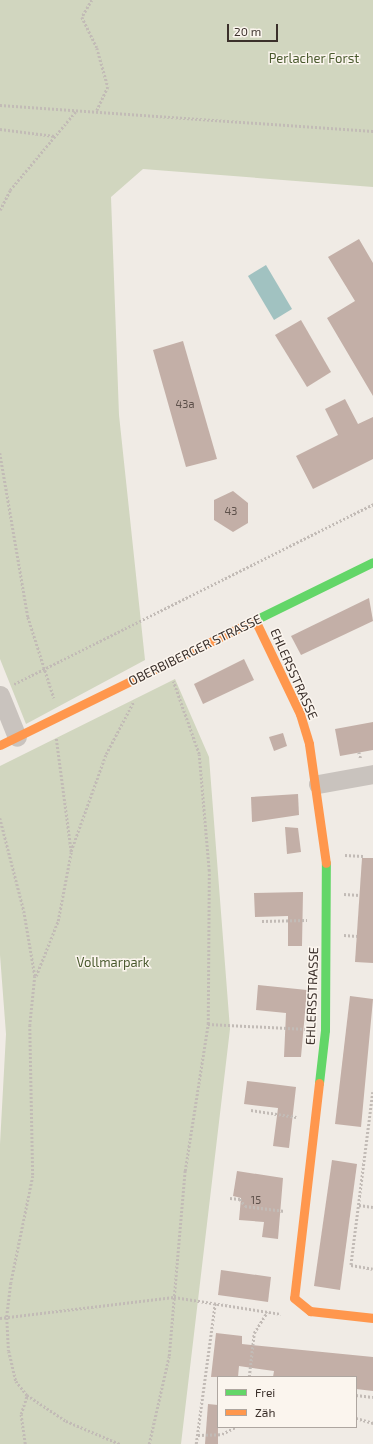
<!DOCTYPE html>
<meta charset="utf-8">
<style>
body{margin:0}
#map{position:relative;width:373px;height:1444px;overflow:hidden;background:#f0ebe5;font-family:"Exo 2",sans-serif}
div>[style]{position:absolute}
.green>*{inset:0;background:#d1d6bf}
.water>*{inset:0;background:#a1c2c1}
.building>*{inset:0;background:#c3afa7}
.path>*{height:2.5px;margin-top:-1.25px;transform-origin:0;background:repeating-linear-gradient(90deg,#c2bbb6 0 2px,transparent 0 4px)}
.street>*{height:19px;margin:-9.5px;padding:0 9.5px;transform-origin:9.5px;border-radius:9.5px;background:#c9c3be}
.fast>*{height:9px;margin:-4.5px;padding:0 4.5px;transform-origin:4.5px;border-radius:4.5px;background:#63d668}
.slow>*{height:9px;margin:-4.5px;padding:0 4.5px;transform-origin:4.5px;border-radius:4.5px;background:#ff974d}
span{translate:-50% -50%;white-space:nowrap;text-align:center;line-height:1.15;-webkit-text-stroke:3px #fbf5ee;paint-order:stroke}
.number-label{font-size:11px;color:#5d504a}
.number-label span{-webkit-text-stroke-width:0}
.park-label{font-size:13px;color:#4a5a2e}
.street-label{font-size:13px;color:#3b302b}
.legend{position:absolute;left:217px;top:1376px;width:140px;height:52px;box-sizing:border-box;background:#fbf5ee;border:1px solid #aea6a0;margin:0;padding:5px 7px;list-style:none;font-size:12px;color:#3b302b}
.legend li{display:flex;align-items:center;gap:8px;height:20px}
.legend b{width:20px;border:1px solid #aea6a0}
.scale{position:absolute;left:227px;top:24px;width:51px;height:18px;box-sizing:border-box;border:2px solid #3b302b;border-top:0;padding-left:5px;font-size:12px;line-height:14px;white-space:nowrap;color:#3b302b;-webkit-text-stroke:3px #fbf5ee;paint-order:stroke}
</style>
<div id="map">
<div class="green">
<i style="clip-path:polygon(0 0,373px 0,373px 187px,143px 169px,111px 197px,119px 415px,145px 660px,26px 724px,0 659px)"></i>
<i style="clip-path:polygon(175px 679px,209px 757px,230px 1029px,181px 1444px,0 1444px,0 1144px,6px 1034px,0 955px,0 766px)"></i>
</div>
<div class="water">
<i style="clip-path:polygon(266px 265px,292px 309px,274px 320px,248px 276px)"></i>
</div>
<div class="building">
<i style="clip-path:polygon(359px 239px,373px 263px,373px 396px,327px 318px,355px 301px,328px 257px)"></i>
<i style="clip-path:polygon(301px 320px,331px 372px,307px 387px,275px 335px)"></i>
<i style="clip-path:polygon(183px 341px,217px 459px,186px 467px,153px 350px)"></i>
<i style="clip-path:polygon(345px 399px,358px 424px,373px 417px,373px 459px,313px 489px,296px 456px,338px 435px,325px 409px)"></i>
<i style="clip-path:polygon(233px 491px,248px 503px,248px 523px,233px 532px,214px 520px,214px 500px)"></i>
<i style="clip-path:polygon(369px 598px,373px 621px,301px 655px,291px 636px)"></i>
<i style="clip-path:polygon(244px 659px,254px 680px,203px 704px,194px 684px)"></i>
<i style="clip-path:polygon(373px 722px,373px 750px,340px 756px,335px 729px)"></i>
<i style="clip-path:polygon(283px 733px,287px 746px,274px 751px,269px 737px)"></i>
<i style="clip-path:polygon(298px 794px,299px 815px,252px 822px,251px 797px)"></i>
<i style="clip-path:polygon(285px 827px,298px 828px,301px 852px,287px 854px)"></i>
<i style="clip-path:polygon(362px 858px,373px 858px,373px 963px,355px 962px)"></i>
<i style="clip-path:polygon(303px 892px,302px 946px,288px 946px,288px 916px,255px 917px,254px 893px)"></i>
<i style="clip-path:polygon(258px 985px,307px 990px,301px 1057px,284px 1057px,286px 1013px,256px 1010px)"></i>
<i style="clip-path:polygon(350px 996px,373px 999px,361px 1127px,335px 1124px)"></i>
<i style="clip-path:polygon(247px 1081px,296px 1087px,289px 1148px,273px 1146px,278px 1108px,244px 1104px)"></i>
<i style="clip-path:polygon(332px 1160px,357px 1164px,340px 1290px,314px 1286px)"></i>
<i style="clip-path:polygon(237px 1171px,283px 1178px,278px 1239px,262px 1237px,264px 1222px,239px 1220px,241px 1198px,233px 1196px)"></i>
<i style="clip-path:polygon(221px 1270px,271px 1277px,268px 1302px,218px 1295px)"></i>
<i style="clip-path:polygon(216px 1333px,242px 1336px,242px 1344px,373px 1357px,373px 1391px,356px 1389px,356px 1377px,273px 1377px,274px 1371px,239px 1366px,238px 1377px,211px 1377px)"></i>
<i style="clip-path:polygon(208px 1404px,218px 1405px,218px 1444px,205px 1444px)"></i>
</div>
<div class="path">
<i style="left:92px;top:0;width:20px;rotate:120deg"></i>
<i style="left:82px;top:17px;width:34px;rotate:64deg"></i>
<i style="left:97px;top:48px;width:41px;rotate:74.2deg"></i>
<i style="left:108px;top:87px;width:26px;rotate:115deg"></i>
<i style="left:0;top:105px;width:374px;rotate:4deg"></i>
<i style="left:0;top:129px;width:55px;rotate:7.3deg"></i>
<i style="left:0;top:210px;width:22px;rotate:-63deg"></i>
<i style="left:10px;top:190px;width:104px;rotate:-50.1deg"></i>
<i style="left:0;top:453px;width:166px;rotate:80.3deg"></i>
<i style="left:28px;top:617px;width:85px;rotate:72.2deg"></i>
<i style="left:14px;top:684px;width:402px;rotate:-26.6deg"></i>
<i style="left:359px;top:752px;width:7px;rotate:74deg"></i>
<i style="left:0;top:818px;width:96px;rotate:75.5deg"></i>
<i style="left:24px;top:911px;width:66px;rotate:80.4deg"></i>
<i style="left:35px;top:976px;width:49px;rotate:95.8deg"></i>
<i style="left:30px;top:1025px;width:151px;rotate:88.9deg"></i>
<i style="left:33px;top:1176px;width:109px;rotate:101.6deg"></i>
<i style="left:11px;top:1283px;width:35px;rotate:97deg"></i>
<i style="left:7px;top:1318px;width:33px;rotate:87deg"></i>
<i style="left:9px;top:1351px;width:31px;rotate:77deg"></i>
<i style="left:16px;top:1381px;width:18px;rotate:52deg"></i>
<i style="left:27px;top:1395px;width:47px;rotate:33.7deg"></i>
<i style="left:66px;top:1421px;width:59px;rotate:23.1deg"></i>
<i style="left:71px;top:851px;width:103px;rotate:-70.2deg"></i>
<i style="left:106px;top:754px;width:60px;rotate:-62.2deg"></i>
<i style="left:345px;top:855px;width:18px;rotate:3deg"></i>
<i style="left:344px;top:894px;width:16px;rotate:4deg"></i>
<i style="left:262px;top:921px;width:45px;rotate:-1.3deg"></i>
<i style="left:344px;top:935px;width:13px;rotate:4deg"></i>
<i style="left:36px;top:976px;width:59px;rotate:-68.2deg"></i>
<i style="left:58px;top:921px;width:70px;rotate:-79.3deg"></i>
<i style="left:71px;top:852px;width:115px;rotate:-97.5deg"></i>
<i style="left:208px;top:1024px;width:99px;rotate:2.9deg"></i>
<i style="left:373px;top:1092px;width:174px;rotate:97.2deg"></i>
<i style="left:351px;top:1265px;width:22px;rotate:10deg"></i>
<i style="left:251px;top:1110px;width:46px;rotate:8.8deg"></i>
<i style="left:230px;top:1198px;width:10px;rotate:6deg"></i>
<i style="left:240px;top:1199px;width:9px;rotate:54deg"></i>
<i style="left:245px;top:1206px;width:40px;rotate:7.1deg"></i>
<i style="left:359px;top:1205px;width:14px;rotate:8deg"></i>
<i style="left:0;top:1318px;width:175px;rotate:-6.9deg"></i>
<i style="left:174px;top:1297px;width:108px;rotate:9deg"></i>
<i style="left:249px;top:1377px;width:44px;rotate:-83.5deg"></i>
<i style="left:254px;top:1333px;width:25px;rotate:-58deg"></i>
<i style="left:356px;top:1395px;width:17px;rotate:7deg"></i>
<i style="left:356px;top:1418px;width:18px;rotate:16deg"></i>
<i style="left:198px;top:1435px;width:24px;rotate:-2deg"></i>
<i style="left:222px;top:1434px;width:16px;rotate:-27deg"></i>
<i style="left:25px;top:1444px;width:30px;rotate:-98deg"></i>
<i style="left:21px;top:1414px;width:20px;rotate:-72deg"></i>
<i style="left:149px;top:1444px;width:90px;rotate:-77.2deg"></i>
<i style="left:169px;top:1356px;width:186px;rotate:-85.1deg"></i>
<i style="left:185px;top:1171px;width:149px;rotate:-81.1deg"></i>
<i style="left:208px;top:1024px;width:153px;rotate:-89.6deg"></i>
<i style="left:209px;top:871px;width:117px;rotate:-94.9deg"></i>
<i style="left:199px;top:754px;width:77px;rotate:-109.6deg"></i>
<i style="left:196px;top:1444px;width:142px;rotate:-82.3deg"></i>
</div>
<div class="street">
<i style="left:0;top:695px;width:45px;rotate:68deg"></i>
<i style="left:318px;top:784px;width:56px;rotate:-10.3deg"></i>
</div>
<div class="fast">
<i style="left:247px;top:624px;width:140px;rotate:-26.2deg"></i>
<i style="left:319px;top:1083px;width:53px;rotate:-83.5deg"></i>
<i style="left:325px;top:1030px;width:167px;rotate:-89.7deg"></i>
</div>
<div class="slow">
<i style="left:255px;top:620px;width:104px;rotate:64.4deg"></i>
<i style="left:300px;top:714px;width:31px;rotate:73deg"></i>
<i style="left:309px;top:744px;width:120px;rotate:81.9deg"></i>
<i style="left:0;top:745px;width:275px;rotate:-26.1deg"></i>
<i style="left:319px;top:1083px;width:216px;rotate:96.6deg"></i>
<i style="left:294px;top:1298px;width:21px;rotate:39deg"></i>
<i style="left:310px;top:1311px;width:63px;rotate:6.3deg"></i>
</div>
<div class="number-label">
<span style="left:185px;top:404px">43a</span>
<span style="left:231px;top:511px">43</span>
<span style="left:256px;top:1200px">15</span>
</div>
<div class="park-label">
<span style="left:314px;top:58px">Perlacher Forst</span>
<span style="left:113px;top:962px">Vollmarpark</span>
</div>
<div class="street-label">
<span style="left:195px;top:650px;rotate:-26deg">OBERBIBERGER STRASSE</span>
<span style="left:294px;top:674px;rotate:66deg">EHLERSSTRASSE</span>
<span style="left:312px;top:996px;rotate:-88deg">EHLERSSTRASSE</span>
</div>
<ul class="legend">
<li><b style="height:5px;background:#63d668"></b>Frei</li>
<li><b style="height:5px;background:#ff974d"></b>Zäh</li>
</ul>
<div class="scale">20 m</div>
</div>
